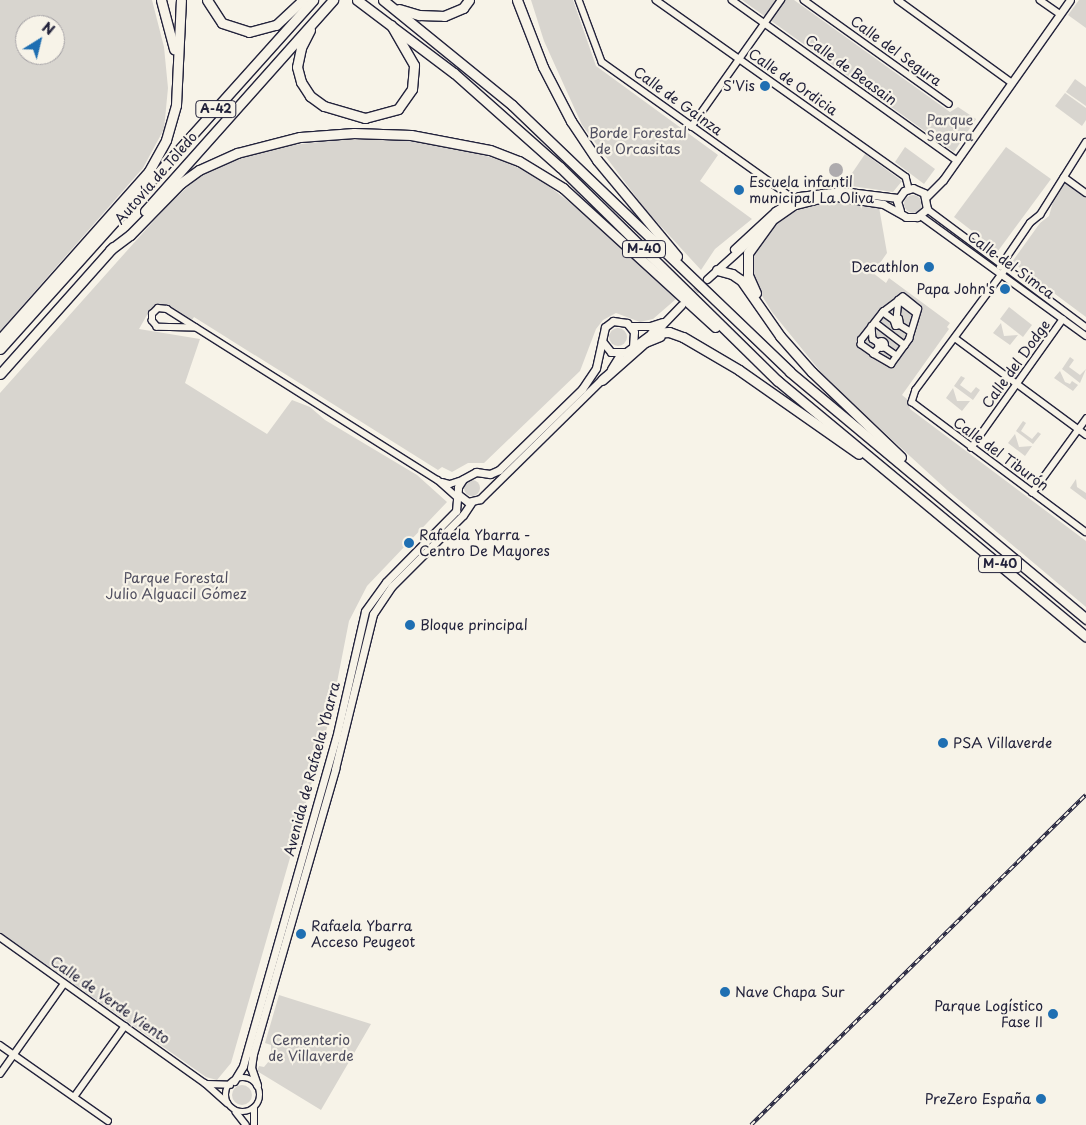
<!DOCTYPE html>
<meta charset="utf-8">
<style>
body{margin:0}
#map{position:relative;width:1086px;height:1125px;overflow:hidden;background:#f7f3e8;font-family:"Playpen Sans",sans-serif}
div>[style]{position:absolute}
.green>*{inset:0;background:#d8d5cf}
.round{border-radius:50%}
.water>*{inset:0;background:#aeabad}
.major-tunnel>*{height:7px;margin-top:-3.5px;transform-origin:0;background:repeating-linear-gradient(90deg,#ccc9c5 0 7px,transparent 0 10.5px)}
.roads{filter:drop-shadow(1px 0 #22223b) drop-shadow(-1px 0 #22223b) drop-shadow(0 1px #22223b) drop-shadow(0 -1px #22223b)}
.minor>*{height:5.5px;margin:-2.75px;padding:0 2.75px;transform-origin:2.75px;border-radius:2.75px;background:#f7f3e8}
.minor>.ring{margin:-2.75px;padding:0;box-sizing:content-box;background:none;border:5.5px solid #f7f3e8;border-radius:50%}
.major>*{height:7px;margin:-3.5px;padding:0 3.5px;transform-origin:3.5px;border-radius:3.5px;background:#f7f3e8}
.highway>*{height:9px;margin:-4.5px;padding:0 4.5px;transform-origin:4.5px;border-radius:4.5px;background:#f7f3e8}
.rail>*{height:4px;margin-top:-2px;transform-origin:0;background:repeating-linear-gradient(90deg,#f7f3e8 0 5.5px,#22223b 0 11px);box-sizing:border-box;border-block:1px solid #22223b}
.dots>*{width:14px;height:14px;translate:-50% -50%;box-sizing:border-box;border:2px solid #f7f3e8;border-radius:50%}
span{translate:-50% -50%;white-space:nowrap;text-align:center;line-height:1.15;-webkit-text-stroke:4.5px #f7f3e8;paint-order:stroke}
.shield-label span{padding:1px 4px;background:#f7f3e8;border:1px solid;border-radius:4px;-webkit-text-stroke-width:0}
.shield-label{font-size:12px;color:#22223b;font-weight:700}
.street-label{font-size:14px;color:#22223b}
.poi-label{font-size:14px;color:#22223b}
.right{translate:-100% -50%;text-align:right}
.left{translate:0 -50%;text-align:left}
.park-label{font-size:14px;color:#504f60}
.north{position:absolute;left:15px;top:15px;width:50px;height:50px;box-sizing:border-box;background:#f7f3e8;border:1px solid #a29fa3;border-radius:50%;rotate:36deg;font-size:14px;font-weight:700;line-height:20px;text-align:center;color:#22223b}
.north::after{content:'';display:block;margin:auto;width:18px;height:22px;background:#1f6fb2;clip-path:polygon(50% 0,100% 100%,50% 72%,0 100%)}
</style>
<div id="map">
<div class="green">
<i style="clip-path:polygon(evenodd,0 0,152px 0,164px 47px,168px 88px,164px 129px,143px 168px,0 331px,0 0,25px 25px,55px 25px,55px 55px,25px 55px,25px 25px)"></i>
<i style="clip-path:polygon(531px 0,573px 0,596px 66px,718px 155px,700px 181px,752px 219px,715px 249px,701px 270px,645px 209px,582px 125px,544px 41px)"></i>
<i style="clip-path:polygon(742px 0,794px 0,950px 112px,958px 107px,976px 119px,954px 152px)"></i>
<i style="clip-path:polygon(1079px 0,1086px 0,1086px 28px,1068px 15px)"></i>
<i style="clip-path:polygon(1075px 79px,1086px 87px,1086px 106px,1066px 92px)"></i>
<i style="clip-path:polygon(1065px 93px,1086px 108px,1086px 120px,1082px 126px,1055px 106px)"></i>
<i style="clip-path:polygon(354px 138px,388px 138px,446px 145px,504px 161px,537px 177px,595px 222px,676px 299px,653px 319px,640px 322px,616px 313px,603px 320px,596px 329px,580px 371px,484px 463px,468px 463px,452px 472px,442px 467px,438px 470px,194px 317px,192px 320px,163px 304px,151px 308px,139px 329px,200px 339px,185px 383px,267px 434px,292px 400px,310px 407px,325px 420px,417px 475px,447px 502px,367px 586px,349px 621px,331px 713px,317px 764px,231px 1063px,217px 1080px,206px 1077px,0 932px,0 393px,166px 207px,195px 180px,216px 167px,276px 147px)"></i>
<i style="clip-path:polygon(905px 147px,935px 169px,924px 184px,895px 162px)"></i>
<i style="clip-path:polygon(1006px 147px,1051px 179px,998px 251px,954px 217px)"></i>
<i style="clip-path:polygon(865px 154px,902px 181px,893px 192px,844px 185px)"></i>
<i style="clip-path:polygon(1066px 182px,1086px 197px,1086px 317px,1012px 262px,1040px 223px,1049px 216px,1053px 202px)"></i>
<i class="round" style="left:904px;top:195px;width:18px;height:18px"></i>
<i style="clip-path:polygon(838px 201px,879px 207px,887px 253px,873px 273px,886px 283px,889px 278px,950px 323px,947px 327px,949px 329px,902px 395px,907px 399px,910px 409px,1086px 541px,1086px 607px,947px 490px,828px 381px,772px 312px,753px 281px,750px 257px,780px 219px,806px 206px)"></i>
<i style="clip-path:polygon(1009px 307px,1032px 325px,1023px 337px,1000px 319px)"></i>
<i style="clip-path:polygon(1001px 323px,1004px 336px,1018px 335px,1010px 345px,993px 333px)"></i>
<i class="round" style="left:609px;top:328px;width:18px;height:18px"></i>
<i style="clip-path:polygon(1070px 357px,1074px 360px,1069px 367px,1080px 375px,1086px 369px,1080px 383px,1062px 369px)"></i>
<i style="clip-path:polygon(1060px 371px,1065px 382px,1070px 384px,1072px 381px,1078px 385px,1073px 391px,1054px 378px)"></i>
<i style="clip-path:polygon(961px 376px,965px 378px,960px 385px,971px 393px,976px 387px,980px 390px,973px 400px,954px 386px)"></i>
<i style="clip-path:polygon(953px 388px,957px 401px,970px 401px,962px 411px,946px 398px)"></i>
<i style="clip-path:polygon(1023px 421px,1026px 423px,1021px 431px,1032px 439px,1038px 432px,1041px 434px,1033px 444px,1016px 431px)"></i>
<i style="clip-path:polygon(1015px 434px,1019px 447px,1032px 446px,1025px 456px,1008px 443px)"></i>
<i style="clip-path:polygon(1076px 479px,1077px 487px,1086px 493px,1086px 500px,1070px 488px)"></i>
<i class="round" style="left:464px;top:480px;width:16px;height:16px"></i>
<i style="clip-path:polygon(279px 995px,371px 1024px,321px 1110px,257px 1071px,259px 1066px,264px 1067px,269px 1061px,271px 1053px,271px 1045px,265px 1043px)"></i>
<i class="round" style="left:232px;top:1085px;width:20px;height:20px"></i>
</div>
<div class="water">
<i class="round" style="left:829px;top:163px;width:14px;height:14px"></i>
</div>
<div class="major-tunnel">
<i style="left:688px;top:298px;width:27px;rotate:-45deg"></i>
</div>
<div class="roads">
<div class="minor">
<i style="left:579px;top:0;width:66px;rotate:69.6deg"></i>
<i style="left:602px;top:62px;width:236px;rotate:35.5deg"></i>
<i style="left:656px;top:0;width:306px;rotate:35.3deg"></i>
<i style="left:906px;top:177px;width:11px;rotate:75deg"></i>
<i style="left:732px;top:0;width:275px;rotate:35.5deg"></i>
<i style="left:804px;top:0;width:178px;rotate:35.6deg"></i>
<i style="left:898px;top:0;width:140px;rotate:36deg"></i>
<i style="left:1040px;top:0;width:24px;rotate:35deg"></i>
<i style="left:691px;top:127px;width:156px;rotate:-54.7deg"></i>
<i style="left:1064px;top:177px;width:27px;rotate:36deg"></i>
<i style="left:927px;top:209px;width:198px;rotate:36.6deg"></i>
<i style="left:921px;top:216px;width:204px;rotate:36deg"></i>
<i style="left:1000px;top:267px;width:53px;rotate:-55.7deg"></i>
<i style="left:1030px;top:223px;width:13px;rotate:-39deg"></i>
<i style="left:1040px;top:215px;width:86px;rotate:-57.8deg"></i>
<i style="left:1006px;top:269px;width:151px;rotate:126.6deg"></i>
<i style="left:916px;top:390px;width:13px;rotate:108deg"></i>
<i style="left:912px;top:402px;width:217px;rotate:36.8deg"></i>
<i style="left:883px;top:312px;width:20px;rotate:-37deg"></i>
<i style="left:899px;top:300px;width:21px;rotate:37deg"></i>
<i style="left:877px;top:324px;width:35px;rotate:37deg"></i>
<i style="left:900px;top:325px;width:6px;rotate:-99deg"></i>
<i style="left:899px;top:319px;width:5px;rotate:169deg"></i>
<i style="left:894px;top:320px;width:6px;rotate:72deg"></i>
<i style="left:896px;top:326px;width:4px;rotate:-14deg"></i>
<i style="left:900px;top:325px;width:13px;rotate:32deg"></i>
<i style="left:872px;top:326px;width:13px;rotate:86deg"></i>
<i style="left:873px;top:339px;width:29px;rotate:35deg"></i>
<i style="left:196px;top:328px;width:39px;rotate:-179deg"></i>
<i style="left:157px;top:327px;width:8px;rotate:-130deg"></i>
<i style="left:152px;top:321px;width:7px;rotate:-90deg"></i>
<i style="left:152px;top:314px;width:8px;rotate:-45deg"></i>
<i style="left:158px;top:308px;width:9px;rotate:6deg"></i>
<i style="left:167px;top:309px;width:320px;rotate:32.3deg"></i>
<i style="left:438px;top:480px;width:27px;rotate:42deg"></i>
<i style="left:955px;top:338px;width:163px;rotate:36.5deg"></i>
<i class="ring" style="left:877.5px;top:340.5px;width:3.5px;height:3.5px"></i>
<i style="left:879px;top:348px;width:8px;rotate:130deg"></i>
<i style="left:874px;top:354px;width:20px;rotate:30deg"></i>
<i style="left:891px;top:364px;width:31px;rotate:-54deg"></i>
<i style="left:909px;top:339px;width:31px;rotate:-73deg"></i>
<i style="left:918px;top:309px;width:19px;rotate:-141deg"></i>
<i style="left:903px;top:297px;width:5px;rotate:143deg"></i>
<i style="left:899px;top:300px;width:19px;rotate:96deg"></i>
<i style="left:874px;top:354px;width:16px;rotate:-145deg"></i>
<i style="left:861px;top:345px;width:5px;rotate:-90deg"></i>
<i style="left:861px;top:340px;width:36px;rotate:-52deg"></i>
<i style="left:883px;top:312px;width:14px;rotate:36deg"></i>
<i style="left:971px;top:448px;width:158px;rotate:-54.5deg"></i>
<i style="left:442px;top:482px;width:8px;rotate:14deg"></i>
<i style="left:450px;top:484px;width:13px;rotate:-18deg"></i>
<i style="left:1032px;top:493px;width:92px;rotate:-53.9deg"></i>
<i style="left:0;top:937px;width:252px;rotate:35.5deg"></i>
<i style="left:205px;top:1083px;width:30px;rotate:42deg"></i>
<i style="left:0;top:1045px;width:132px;rotate:35.1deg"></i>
<i style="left:0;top:1074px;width:110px;rotate:-54.6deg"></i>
<i class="ring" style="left:226px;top:1078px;width:28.5px;height:28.5px"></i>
<i style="left:207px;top:1084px;width:23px;rotate:2deg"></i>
<i style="left:74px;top:1097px;width:87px;rotate:-54.3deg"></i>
<i style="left:236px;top:1112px;width:16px;rotate:52deg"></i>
<i style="left:254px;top:1125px;width:16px;rotate:-90deg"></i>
</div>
<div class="major">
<i style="left:926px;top:197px;width:24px;rotate:-45deg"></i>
<i style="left:943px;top:180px;width:220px;rotate:-54.8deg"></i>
<i style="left:769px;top:223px;width:32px;rotate:-35deg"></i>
<i style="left:795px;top:205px;width:36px;rotate:-14deg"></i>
<i style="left:830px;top:196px;width:54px;rotate:8.6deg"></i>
<i style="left:883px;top:204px;width:26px;rotate:29deg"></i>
<i style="left:906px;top:217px;width:11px"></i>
<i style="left:917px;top:217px;width:13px;rotate:-39deg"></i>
<i style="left:927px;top:209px;width:16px;rotate:-101deg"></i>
<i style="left:924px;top:193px;width:12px;rotate:-156deg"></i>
<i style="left:913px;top:188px;width:9px;rotate:162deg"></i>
<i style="left:904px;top:191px;width:12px;rotate:125deg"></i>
<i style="left:897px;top:201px;width:10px;rotate:73deg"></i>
<i style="left:734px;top:249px;width:56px;rotate:-42.8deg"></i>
<i style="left:775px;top:211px;width:28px;rotate:-32deg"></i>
<i style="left:799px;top:196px;width:42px;rotate:-6.8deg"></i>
<i style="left:841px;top:191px;width:57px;rotate:7deg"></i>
<i style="left:707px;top:279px;width:70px;rotate:-42.1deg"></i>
<i style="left:631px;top:326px;width:19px"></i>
<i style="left:650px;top:326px;width:13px;rotate:-18deg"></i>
<i style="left:602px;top:341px;width:14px;rotate:51deg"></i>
<i style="left:611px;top:352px;width:15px"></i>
<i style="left:626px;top:352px;width:44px;rotate:-36.6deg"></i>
<i style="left:661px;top:326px;width:29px;rotate:-46deg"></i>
<i style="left:611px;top:369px;width:19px;rotate:-58deg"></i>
<i style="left:459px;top:495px;width:11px;rotate:38deg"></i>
<i style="left:468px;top:502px;width:12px;rotate:-14deg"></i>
<i style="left:480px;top:499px;width:174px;rotate:-44.5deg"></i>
<i style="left:234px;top:1081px;width:17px;rotate:-59deg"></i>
<i style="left:243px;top:1066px;width:341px;rotate:-74.2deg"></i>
<i style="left:336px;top:738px;width:130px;rotate:-77.1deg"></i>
<i style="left:365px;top:611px;width:36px;rotate:-54deg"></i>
<i style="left:386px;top:582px;width:100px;rotate:-45.4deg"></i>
<i style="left:456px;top:511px;width:24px;rotate:-85deg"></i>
<i style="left:458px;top:487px;width:9px;rotate:-58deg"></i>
<i style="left:463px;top:479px;width:15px;rotate:-28deg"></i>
<i style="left:476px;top:472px;width:14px;rotate:8deg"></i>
<i style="left:490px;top:474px;width:10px;rotate:-24deg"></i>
<i style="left:499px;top:470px;width:116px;rotate:-44.3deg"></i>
<i style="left:582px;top:389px;width:25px;rotate:-56deg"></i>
<i style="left:596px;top:368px;width:42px;rotate:-77.6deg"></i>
<i style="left:605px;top:327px;width:10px;rotate:-37deg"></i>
<i style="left:613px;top:321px;width:14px;rotate:8deg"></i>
<i style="left:627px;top:323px;width:11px;rotate:52deg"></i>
<i style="left:634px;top:332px;width:13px;rotate:94deg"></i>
<i style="left:257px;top:1085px;width:18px;rotate:-109deg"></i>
<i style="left:251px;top:1068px;width:14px;rotate:-82deg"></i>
<i style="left:253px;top:1054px;width:297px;rotate:-73.9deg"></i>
<i style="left:335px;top:769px;width:160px;rotate:-76.2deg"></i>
<i style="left:373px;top:614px;width:34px;rotate:-56deg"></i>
<i style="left:392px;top:586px;width:100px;rotate:-45deg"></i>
<i style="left:463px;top:515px;width:14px;rotate:-56deg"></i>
</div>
<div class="highway">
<i style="left:161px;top:0;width:51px;rotate:75.1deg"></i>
<i style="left:207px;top:0;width:27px;rotate:57deg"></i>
<i style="left:222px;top:23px;width:28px;rotate:18deg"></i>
<i style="left:249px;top:32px;width:28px;rotate:-15deg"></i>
<i style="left:276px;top:25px;width:37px;rotate:-43deg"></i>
<i style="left:357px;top:0;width:121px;rotate:37deg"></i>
<i style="left:454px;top:73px;width:142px;rotate:41.6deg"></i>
<i style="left:560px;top:167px;width:305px;rotate:44.5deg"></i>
<i style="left:778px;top:381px;width:400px;rotate:39.7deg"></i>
<i style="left:383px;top:0;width:166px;rotate:39.1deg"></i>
<i style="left:512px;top:105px;width:385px;rotate:43.8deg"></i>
<i style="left:790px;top:372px;width:386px;rotate:39.8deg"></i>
<i style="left:517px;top:0;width:72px;rotate:68.8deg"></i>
<i style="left:543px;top:67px;width:61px;rotate:62.6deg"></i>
<i style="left:571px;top:121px;width:47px;rotate:56.3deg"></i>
<i style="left:597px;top:160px;width:125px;rotate:50.2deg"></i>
<i style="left:399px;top:9px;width:21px;rotate:17deg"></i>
<i style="left:419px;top:15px;width:25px;rotate:2deg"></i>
<i style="left:444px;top:16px;width:21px;rotate:-23deg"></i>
<i style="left:463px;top:8px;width:10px;rotate:-53deg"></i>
<i style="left:310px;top:30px;width:20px;rotate:117deg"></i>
<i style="left:301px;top:48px;width:19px;rotate:102deg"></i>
<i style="left:297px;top:67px;width:16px;rotate:75deg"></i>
<i style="left:301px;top:82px;width:17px;rotate:57deg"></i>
<i style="left:310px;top:96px;width:17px;rotate:36deg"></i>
<i style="left:324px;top:106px;width:43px;rotate:16.3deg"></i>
<i style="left:365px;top:118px;width:34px;rotate:-15deg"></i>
<i style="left:398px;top:109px;width:24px;rotate:-55deg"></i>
<i style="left:412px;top:89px;width:24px;rotate:-85deg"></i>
<i style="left:414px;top:65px;width:46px;rotate:-119.9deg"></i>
<i style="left:145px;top:211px;width:283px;rotate:-48.3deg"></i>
<i style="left:110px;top:250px;width:25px;rotate:-37deg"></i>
<i style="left:130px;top:235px;width:73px;rotate:-45.6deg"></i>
<i style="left:181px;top:183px;width:22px;rotate:-36deg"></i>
<i style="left:199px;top:170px;width:42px;rotate:-24.1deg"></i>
<i style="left:237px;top:153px;width:65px;rotate:-14.3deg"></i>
<i style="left:300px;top:137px;width:54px;rotate:-4.2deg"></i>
<i style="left:354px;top:133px;width:57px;rotate:2deg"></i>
<i style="left:411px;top:135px;width:80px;rotate:10.8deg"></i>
<i style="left:490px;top:150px;width:31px;rotate:21deg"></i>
<i style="left:519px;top:161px;width:52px;rotate:31.5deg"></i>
<i style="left:563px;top:188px;width:206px;rotate:42.4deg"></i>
<i style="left:717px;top:270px;width:16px;rotate:15deg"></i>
<i style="left:732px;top:274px;width:11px;rotate:34deg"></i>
<i style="left:741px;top:280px;width:68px;rotate:55.1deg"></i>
<i style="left:780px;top:336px;width:48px;rotate:48.4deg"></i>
<i style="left:812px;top:372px;width:123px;rotate:43.7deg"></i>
<i style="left:756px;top:293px;width:20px;rotate:-114deg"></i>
<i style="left:748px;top:275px;width:22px;rotate:-90deg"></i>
<i style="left:748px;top:253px;width:39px;rotate:-54deg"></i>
<i style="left:652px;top:333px;width:17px;rotate:-3deg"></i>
<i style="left:669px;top:332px;width:15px;rotate:20deg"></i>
<i style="left:683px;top:337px;width:65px;rotate:30.5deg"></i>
<i style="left:739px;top:370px;width:146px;rotate:35deg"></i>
<i style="left:0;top:339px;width:225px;rotate:-48.4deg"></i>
<i style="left:149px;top:171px;width:35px;rotate:-61deg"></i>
<i style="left:166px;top:140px;width:36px;rotate:-74deg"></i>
<i style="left:176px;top:105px;width:105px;rotate:-87.3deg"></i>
<i style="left:0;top:349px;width:469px;rotate:-48.1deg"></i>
<i style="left:0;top:374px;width:170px;rotate:-48.3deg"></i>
<i style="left:602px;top:380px;width:57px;rotate:-41.5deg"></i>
<i style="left:645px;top:342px;width:16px;rotate:-22deg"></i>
</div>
</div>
<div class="rail">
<i style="left:751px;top:1125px;width:470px;rotate:-44.6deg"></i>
</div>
<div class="dots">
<i style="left:765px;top:86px;background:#1f6fb2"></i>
<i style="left:739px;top:190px;background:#1f6fb2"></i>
<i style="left:929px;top:267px;background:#1f6fb2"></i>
<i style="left:1005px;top:289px;background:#1f6fb2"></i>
<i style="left:409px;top:543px;background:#1f6fb2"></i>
<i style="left:410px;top:625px;background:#1f6fb2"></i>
<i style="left:943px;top:743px;background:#1f6fb2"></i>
<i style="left:301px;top:934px;background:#1f6fb2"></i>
<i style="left:725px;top:992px;background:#1f6fb2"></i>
<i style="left:1053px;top:1014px;background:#1f6fb2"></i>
<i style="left:1041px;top:1099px;background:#1f6fb2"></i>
</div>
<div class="shield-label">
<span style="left:216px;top:109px">A-42</span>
<span style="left:644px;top:249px">M-40</span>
<span style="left:1000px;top:564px">M-40</span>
</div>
<div class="street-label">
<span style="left:896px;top:51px;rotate:36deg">Calle del Segura</span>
<span style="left:851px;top:70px;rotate:36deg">Calle de Beasain</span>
<span style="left:793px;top:82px;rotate:35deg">Calle de Ordicia</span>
<span style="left:678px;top:101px;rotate:36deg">Calle de Gainza</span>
<span style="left:156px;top:178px;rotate:-49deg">Autovía de Toledo</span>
<span style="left:1011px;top:265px;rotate:36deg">Calle del Simca</span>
<span style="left:1016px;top:364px;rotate:-54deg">Calle del Dodge</span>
<span style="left:1001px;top:454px;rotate:36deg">Calle del Tiburón</span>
<span style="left:312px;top:769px;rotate:-75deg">Avenida de Rafaela Ybarra</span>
<span style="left:110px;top:1000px;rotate:35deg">Calle de Verde Viento</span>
</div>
<div class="poi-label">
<span class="right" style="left:755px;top:86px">S'Vis</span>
<span class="left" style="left:749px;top:190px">Escuela infantil<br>municipal La Oliva</span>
<span class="right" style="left:919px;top:267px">Decathlon</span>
<span class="right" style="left:995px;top:289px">Papa John's</span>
<span class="left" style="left:419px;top:543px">Rafaela Ybarra -<br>Centro De Mayores</span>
<span class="left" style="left:420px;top:625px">Bloque principal</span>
<span class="left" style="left:953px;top:743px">PSA Villaverde</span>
<span class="left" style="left:311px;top:934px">Rafaela Ybarra<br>Acceso Peugeot</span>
<span class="left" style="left:735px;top:992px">Nave Chapa Sur</span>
<span class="right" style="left:1043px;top:1014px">Parque Logístico<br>Fase II</span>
<span class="right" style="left:1031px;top:1099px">PreZero España</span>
</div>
<div class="park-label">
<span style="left:950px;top:128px">Parque<br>Segura</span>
<span style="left:638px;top:141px">Borde Forestal<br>de Orcasitas</span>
<span style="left:176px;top:586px">Parque Forestal<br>Julio Alguacil Gómez</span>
<span style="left:311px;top:1048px">Cementerio<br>de Villaverde</span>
</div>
<div class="north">N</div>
</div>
